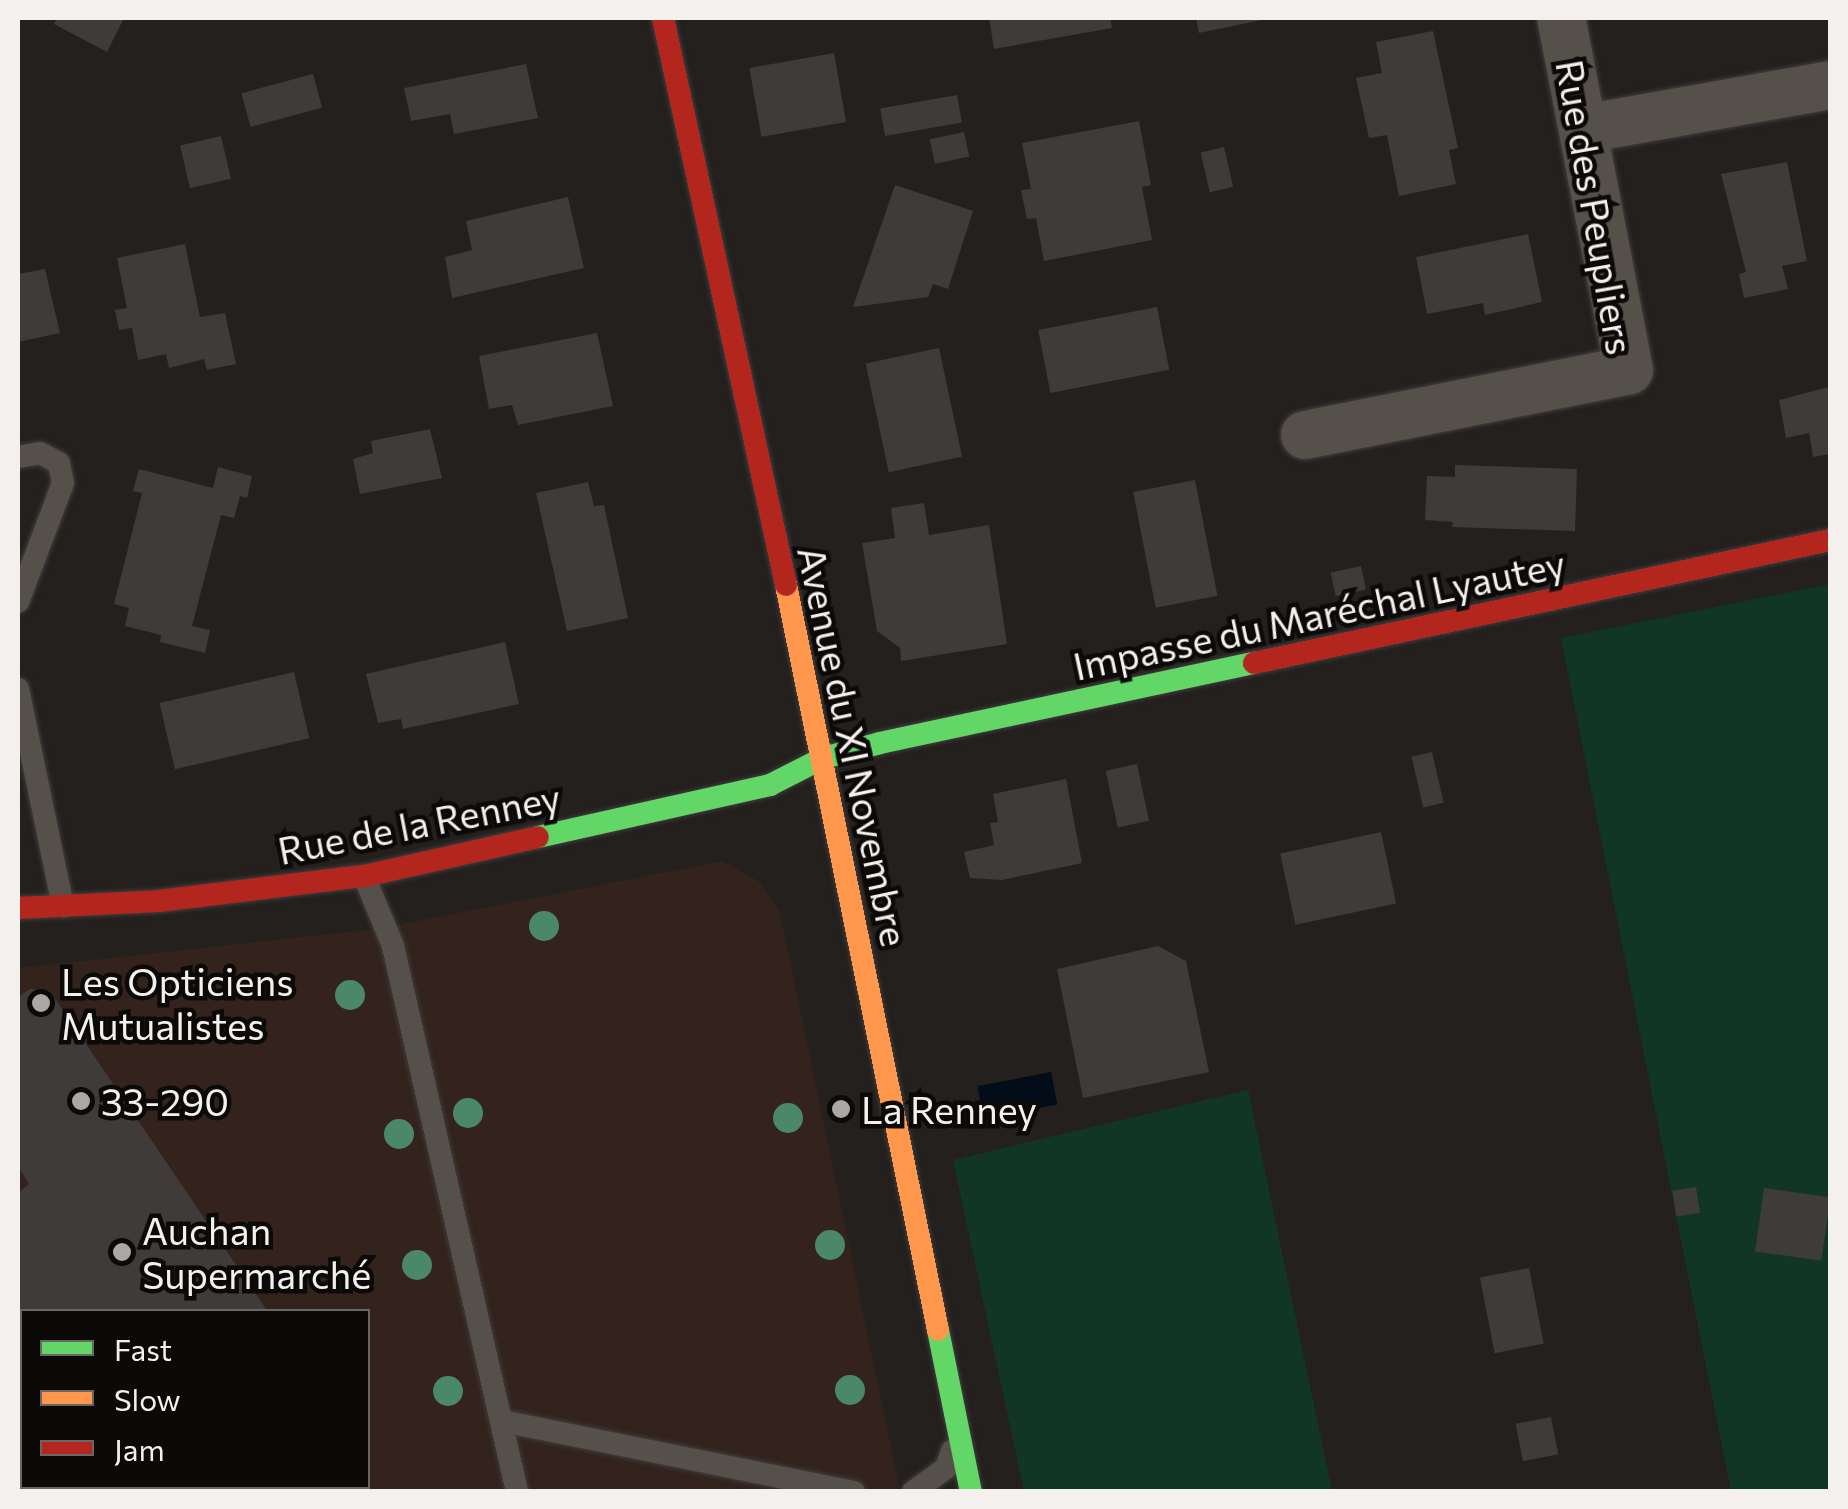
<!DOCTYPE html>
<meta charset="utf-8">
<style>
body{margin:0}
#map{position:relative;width:1848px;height:1509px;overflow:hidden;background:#23201e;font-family:Commissioner,sans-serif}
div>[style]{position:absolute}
.commercial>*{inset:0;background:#33231c}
.green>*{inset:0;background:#123626}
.water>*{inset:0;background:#030c19;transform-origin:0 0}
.building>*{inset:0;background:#3e3b3a;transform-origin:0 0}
.roads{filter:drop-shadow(0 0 2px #3f3d3c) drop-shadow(0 0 2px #3f3d3c)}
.lane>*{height:22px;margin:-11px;padding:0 11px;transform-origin:11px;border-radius:11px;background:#555049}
.street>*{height:48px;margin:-24px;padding:0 24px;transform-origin:24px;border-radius:24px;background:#555049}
.fast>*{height:22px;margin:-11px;padding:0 11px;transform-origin:11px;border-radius:11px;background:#63d668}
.slow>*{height:22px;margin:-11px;padding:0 11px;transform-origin:11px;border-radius:11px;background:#ff974d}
.jam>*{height:22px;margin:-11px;padding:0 11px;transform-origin:11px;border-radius:11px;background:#b3261e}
.trees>*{width:30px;height:30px;margin:-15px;border-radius:50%;background:#4b886a}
.dots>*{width:28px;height:28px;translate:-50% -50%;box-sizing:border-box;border:5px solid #0c0a08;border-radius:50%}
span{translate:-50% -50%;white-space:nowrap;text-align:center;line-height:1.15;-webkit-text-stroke:9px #0c0a08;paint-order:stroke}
.street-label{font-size:38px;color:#f4f0ee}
.poi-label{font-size:38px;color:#f4f0ee}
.left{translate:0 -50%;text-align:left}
.frame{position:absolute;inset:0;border:20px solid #f4f0ee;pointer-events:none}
.legend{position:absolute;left:20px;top:1309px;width:350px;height:180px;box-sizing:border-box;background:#0c0a08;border:2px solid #696664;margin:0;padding:12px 18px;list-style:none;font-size:30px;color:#f4f0ee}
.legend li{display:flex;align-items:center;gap:20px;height:50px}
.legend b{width:50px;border:2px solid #696664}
</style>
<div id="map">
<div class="commercial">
<i style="clip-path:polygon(evenodd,723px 861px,760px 882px,780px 913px,900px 1491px,18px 1492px,18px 968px,377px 929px,723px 861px,22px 1312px,368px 1312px,368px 1486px,22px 1486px,22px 1312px)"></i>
</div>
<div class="green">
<i style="clip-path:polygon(1830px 584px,1830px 1491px,1731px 1491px,1561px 638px)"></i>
<i style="clip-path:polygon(1248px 1090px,1332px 1491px,1024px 1491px,953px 1160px)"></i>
</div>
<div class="water">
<i style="left:1051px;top:1072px;width:33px;height:75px;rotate:79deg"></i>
</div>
<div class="building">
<i style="clip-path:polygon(57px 18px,124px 18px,107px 52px,54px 24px)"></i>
<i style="clip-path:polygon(989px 18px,1110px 18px,1112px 28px,994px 49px)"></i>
<i style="clip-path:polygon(1196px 18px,1267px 18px,1267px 19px,1199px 33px)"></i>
<i style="clip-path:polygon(1433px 31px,1458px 148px,1449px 150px,1456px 184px,1399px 196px,1387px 135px,1369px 138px,1356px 78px,1382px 73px,1376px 42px)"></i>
<i style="left:834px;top:53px;width:70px;height:86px;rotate:80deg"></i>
<i style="clip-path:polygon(526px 64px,538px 118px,454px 134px,450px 114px,411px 121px,404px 88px)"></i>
<i style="left:313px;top:74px;width:35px;height:74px;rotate:75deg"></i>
<i style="left:957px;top:95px;width:28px;height:78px;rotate:80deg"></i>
<i style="clip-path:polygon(1139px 121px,1151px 185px,1142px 187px,1152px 240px,1044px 261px,1036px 218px,1027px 219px,1021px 190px,1031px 189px,1022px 143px)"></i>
<i style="left:964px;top:132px;width:25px;height:35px;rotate:78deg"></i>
<i style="left:221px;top:136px;width:44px;height:42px;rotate:77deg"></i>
<i style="left:1224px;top:147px;width:41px;height:24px;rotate:77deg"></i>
<i style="clip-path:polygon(1787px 162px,1807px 261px,1782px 266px,1788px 289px,1744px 298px,1739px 274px,1746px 272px,1721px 174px)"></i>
<i style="clip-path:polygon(895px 185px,973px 211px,948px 289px,933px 284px,928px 297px,853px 307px)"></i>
<i style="clip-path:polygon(568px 197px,584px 268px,452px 298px,445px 257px,472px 250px,466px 221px)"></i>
<i style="clip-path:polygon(1528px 234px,1542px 302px,1485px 315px,1483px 303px,1427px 314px,1416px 257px)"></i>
<i style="clip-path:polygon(185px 244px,200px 317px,225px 313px,236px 364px,207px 370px,204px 359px,169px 368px,166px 354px,138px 360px,132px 328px,119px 330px,115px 310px,127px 308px,117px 258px)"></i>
<i style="clip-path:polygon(45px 269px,60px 333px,18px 342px,18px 274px)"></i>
<i style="left:1157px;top:307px;width:64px;height:121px;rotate:79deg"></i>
<i style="clip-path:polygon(597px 333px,613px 406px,518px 425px,512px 405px,489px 409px,479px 356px)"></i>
<i style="left:939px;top:348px;width:111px;height:75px;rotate:78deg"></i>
<i style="clip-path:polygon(1829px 387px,1830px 454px,1813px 457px,1809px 433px,1786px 438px,1779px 400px)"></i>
<i style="clip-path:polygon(430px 429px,442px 478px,360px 494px,353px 459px,373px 453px,371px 441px)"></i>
<i style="clip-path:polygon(1455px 465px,1577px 469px,1575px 531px,1452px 527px,1453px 522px,1425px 520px,1427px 476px,1455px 477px)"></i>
<i style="clip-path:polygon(218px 467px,252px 476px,247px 498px,240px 496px,234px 518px,221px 515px,192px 626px,210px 630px,205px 653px,160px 642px,161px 635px,125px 626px,129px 608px,114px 604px,142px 493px,133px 491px,139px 469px,213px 488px)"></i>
<i style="left:1195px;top:480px;width:118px;height:63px;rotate:79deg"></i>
<i style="clip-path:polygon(588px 482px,594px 506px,604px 505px,628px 618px,567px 631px,536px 493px)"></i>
<i style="clip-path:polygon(924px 503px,929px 535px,989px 525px,1007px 644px,901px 661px,900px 648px,877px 631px,862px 543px,895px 538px,891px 508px)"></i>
<i style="left:1361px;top:566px;width:24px;height:31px;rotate:78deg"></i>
<i style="clip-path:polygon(505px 642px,519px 704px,403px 729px,401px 719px,378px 723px,366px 674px)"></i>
<i style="left:294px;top:672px;width:68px;height:138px;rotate:77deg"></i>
<i style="left:1432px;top:752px;width:52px;height:21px;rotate:77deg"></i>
<i style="left:1137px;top:764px;width:58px;height:32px;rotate:78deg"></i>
<i style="clip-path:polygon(1066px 779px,1082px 863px,1002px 880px,970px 878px,964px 852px,994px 845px,990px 823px,998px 822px,993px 794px)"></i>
<i style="left:1381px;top:832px;width:73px;height:103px;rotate:78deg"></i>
<i style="clip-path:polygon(1158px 946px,1186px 961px,1209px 1072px,1083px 1098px,1057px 969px)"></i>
<i style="clip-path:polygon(30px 989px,50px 991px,268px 1312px,22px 1312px,22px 1486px,88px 1486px,81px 1492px,18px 1492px,18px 1193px,29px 1184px,18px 1166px,18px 997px)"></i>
<i style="left:1696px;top:1187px;width:26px;height:24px;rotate:81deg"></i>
<i style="left:1764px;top:1188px;width:67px;height:64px;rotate:8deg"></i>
<i style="left:1529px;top:1268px;width:77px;height:50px;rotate:79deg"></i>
<i style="left:1551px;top:1417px;width:38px;height:36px;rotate:79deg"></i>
<i style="clip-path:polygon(108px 1486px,136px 1486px,139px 1492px,111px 1492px)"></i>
</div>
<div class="roads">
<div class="lane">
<i style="left:18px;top:457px;width:22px;rotate:-10deg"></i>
<i style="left:40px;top:453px;width:21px;rotate:28deg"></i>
<i style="left:59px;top:463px;width:20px;rotate:79deg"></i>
<i style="left:63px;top:483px;width:127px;rotate:110.7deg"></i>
<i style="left:18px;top:689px;width:222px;rotate:78.3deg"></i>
<i style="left:364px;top:876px;width:76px;rotate:67.5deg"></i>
<i style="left:393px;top:946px;width:560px;rotate:77.2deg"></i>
<i style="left:502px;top:1421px;width:359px;rotate:11.4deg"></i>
<i style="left:913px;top:1492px;width:41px;rotate:-36deg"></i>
<i style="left:946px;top:1468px;width:18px;rotate:-71deg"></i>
</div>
<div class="street">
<i style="left:1584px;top:129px;width:250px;rotate:-10.1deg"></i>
<i style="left:1305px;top:435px;width:330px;rotate:-11.3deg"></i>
<i style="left:1629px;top:370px;width:359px;rotate:-100.9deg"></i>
</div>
<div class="fast">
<i style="left:538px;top:837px;width:238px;rotate:-12.6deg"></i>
<i style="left:770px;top:785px;width:59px;rotate:-27deg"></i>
<i style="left:823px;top:758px;width:59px;rotate:-14.7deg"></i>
<i style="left:880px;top:743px;width:382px;rotate:-12.1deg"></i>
<i style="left:938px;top:1330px;width:165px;rotate:78.5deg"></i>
</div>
<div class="slow">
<i style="left:786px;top:585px;width:760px;rotate:78.47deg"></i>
</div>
<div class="jam">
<i style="left:663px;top:18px;width:580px;rotate:77.76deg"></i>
<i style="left:1254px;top:663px;width:589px;rotate:-12.05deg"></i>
<i style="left:18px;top:908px;width:141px;rotate:-2.8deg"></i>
<i style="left:159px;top:901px;width:207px;rotate:-7deg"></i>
<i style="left:364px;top:876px;width:178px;rotate:-12.6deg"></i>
</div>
</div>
<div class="trees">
<i style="left:544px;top:926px"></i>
<i style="left:350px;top:995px"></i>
<i style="left:468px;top:1113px"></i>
<i style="left:788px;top:1118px"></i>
<i style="left:399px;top:1134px"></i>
<i style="left:830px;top:1245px"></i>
<i style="left:417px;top:1265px"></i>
<i style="left:850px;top:1390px"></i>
<i style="left:448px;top:1391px"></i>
</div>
<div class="dots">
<i style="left:41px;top:1003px;background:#aba7a5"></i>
<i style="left:81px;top:1101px;background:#aba7a5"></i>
<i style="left:841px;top:1109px;background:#aba7a5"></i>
<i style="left:122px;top:1252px;background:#aba7a5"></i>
</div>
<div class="street-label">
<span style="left:1596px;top:207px;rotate:80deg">Rue des Peupliers</span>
<span style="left:1319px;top:614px;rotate:-12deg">Impasse du Maréchal Lyautey</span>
<span style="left:854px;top:746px;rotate:78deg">Avenue du XI Novembre</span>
<span style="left:419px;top:823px;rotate:-11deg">Rue de la Renney</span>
</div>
<div class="poi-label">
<span class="left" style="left:61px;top:1003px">Les Opticiens<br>Mutualistes</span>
<span class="left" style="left:101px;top:1101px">33-290</span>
<span class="left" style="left:861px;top:1109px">La Renney</span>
<span class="left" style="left:142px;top:1252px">Auchan<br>Supermarché</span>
</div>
<div class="frame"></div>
<ul class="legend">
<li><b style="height:12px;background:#63d668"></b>Fast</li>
<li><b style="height:12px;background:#ff974d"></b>Slow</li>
<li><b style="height:12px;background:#b3261e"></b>Jam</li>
</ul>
</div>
